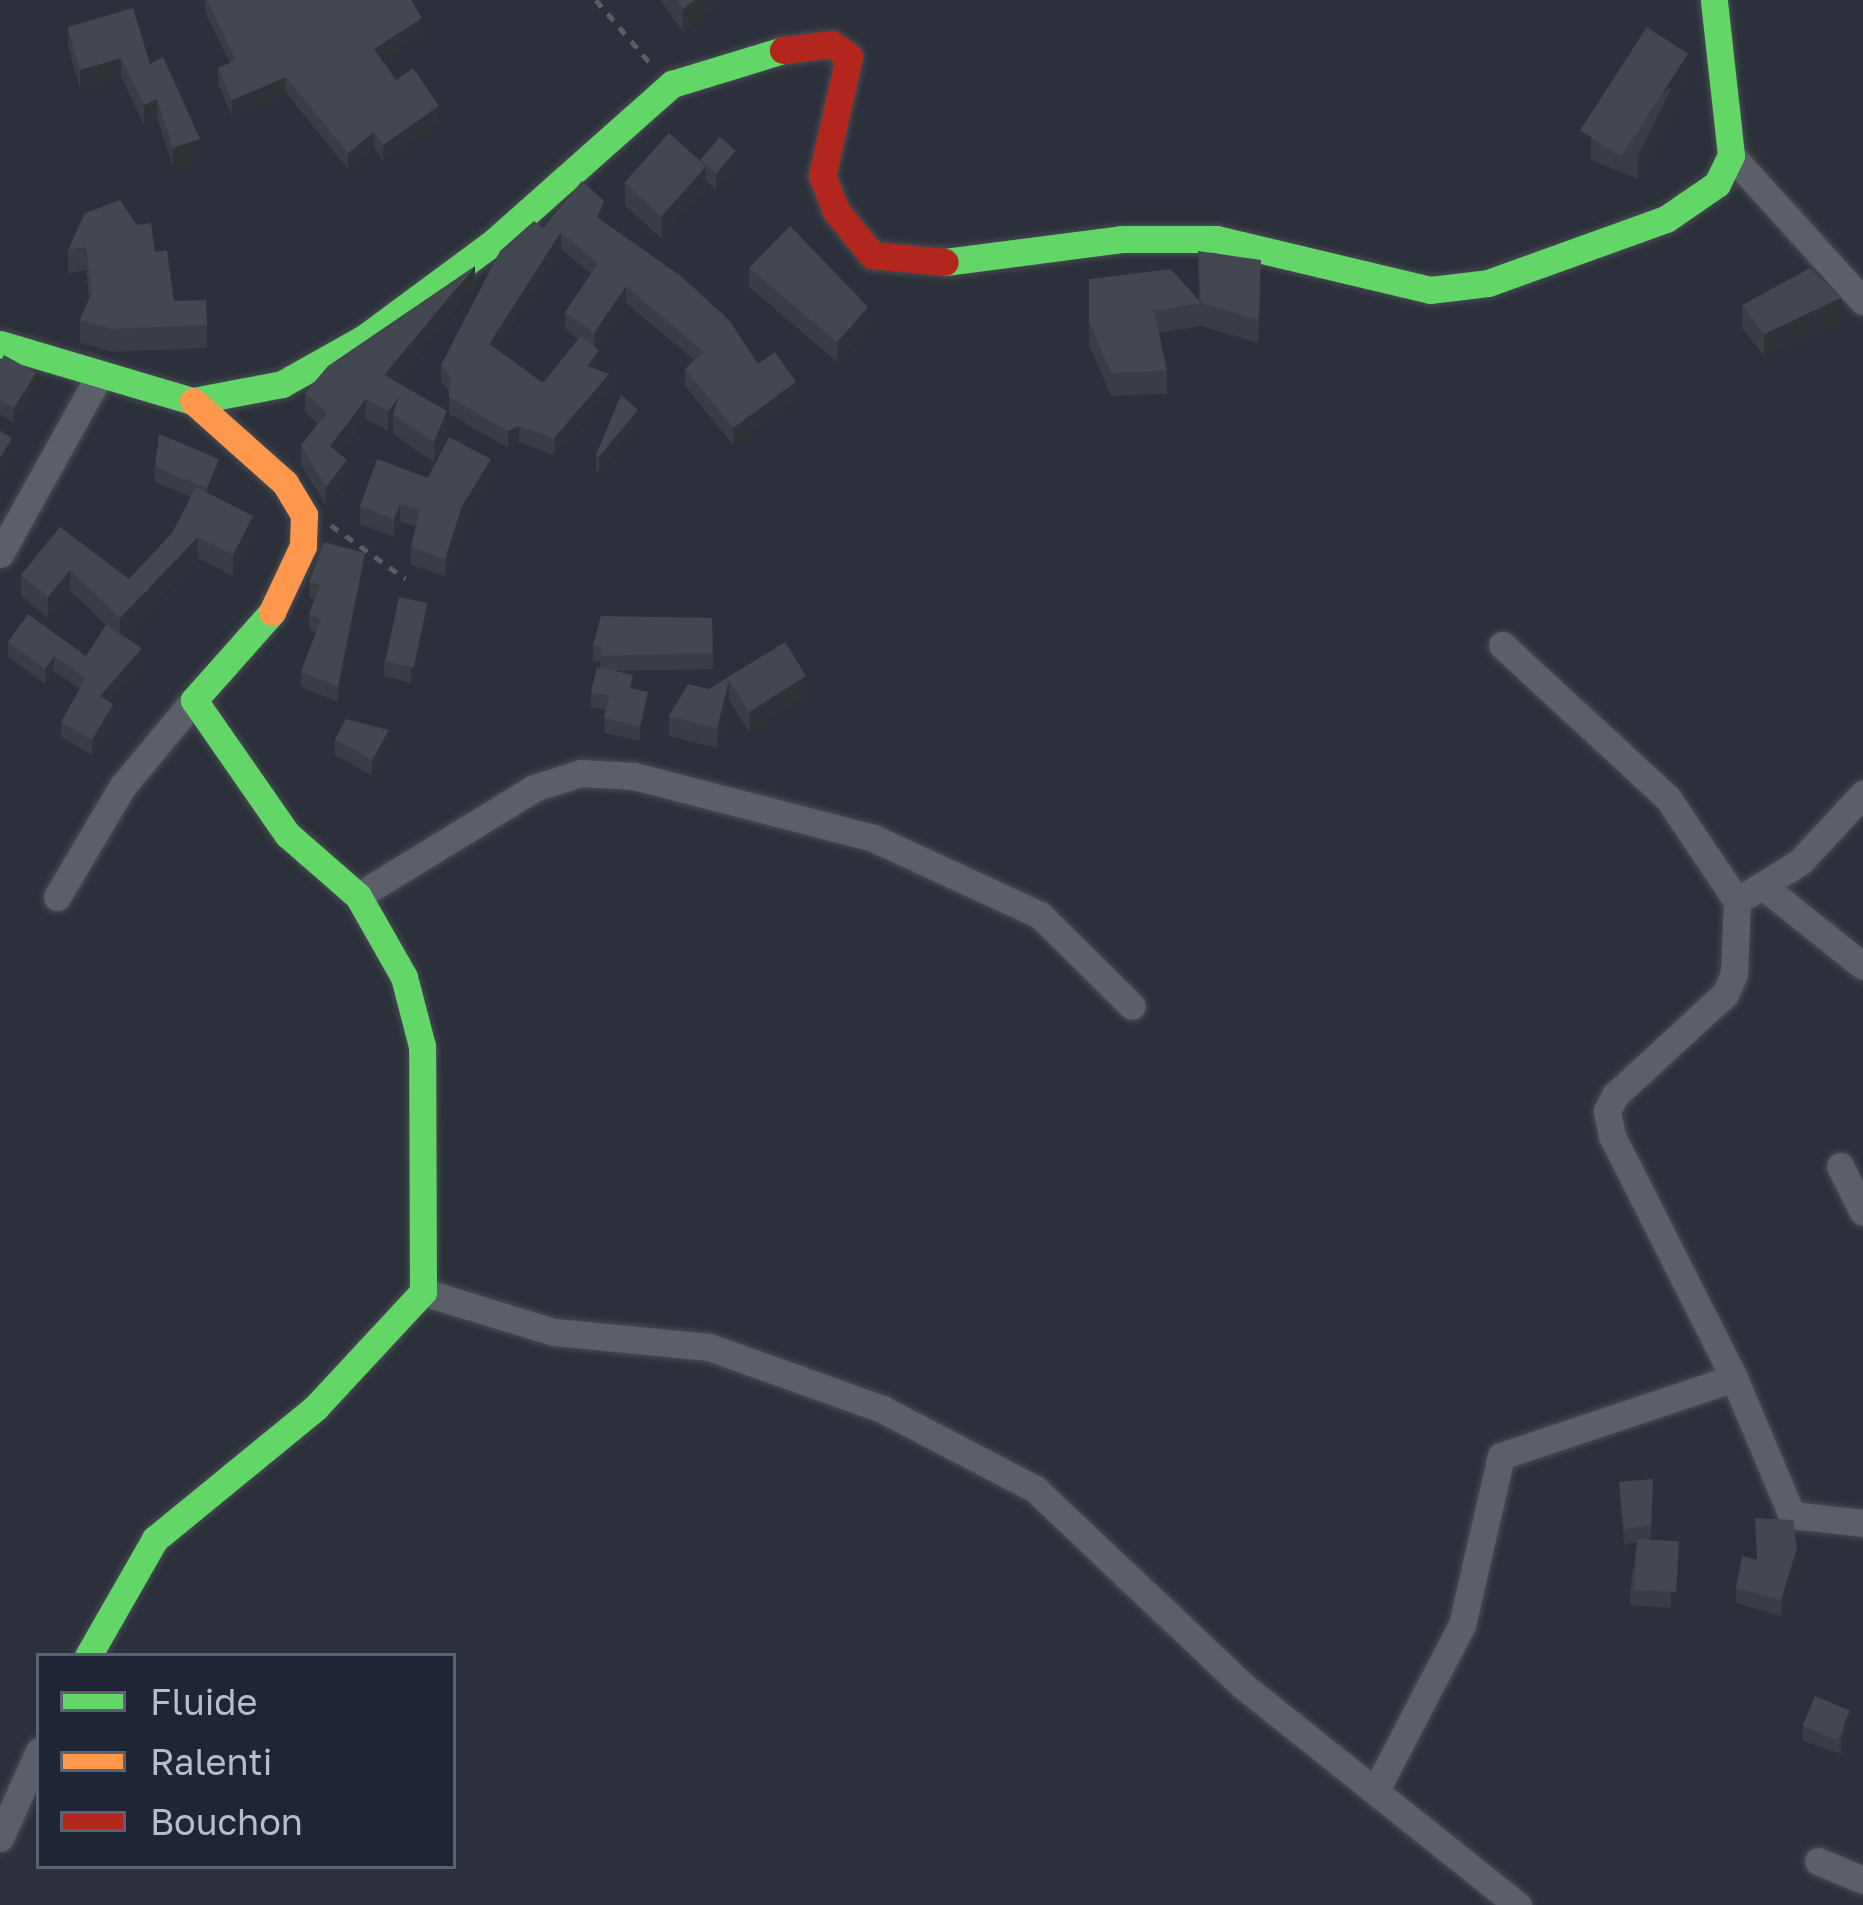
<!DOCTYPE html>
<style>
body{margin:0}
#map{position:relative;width:1863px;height:1905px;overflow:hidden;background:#2b303a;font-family:"Golos Text",sans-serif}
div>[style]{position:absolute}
.path>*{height:4.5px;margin-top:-2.25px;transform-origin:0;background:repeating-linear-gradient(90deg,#595e64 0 9px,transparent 0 18px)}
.roads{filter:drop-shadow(0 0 3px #474b52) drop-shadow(0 0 3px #474b52)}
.street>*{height:27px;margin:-13.5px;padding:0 13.5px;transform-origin:13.5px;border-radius:13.5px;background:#5b5f68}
.fast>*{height:27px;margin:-13.5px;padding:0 13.5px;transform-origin:13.5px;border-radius:13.5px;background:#63d668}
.slow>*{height:27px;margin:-13.5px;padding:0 13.5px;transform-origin:13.5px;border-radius:13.5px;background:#ff974d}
.jam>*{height:27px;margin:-13.5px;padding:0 13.5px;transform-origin:13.5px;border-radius:13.5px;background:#b3261e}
.wall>*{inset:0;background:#3a3d44}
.shaded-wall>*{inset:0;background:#2f3237}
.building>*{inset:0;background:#43474f;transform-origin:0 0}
span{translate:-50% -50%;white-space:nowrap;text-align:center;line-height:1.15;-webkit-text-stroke:12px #1e2535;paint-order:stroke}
.legend{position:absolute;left:36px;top:1653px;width:420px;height:216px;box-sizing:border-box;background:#1e2535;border:3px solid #5a6171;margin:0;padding:15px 21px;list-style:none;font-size:36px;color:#b5bcca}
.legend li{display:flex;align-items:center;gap:24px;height:60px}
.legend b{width:60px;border:3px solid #5a6171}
</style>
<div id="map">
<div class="path">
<i style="left:596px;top:0;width:84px;rotate:49.3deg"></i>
<i style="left:331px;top:525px;width:92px;rotate:35.8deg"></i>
</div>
<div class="roads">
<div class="street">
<i style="left:1731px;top:155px;width:197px;rotate:47.9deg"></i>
<i style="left:0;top:554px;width:204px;rotate:-60.9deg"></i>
<i style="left:1502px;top:645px;width:224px;rotate:42.7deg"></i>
<i style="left:1667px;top:797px;width:125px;rotate:56.1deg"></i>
<i style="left:1737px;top:901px;width:73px;rotate:92.4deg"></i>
<i style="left:1734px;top:974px;width:22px;rotate:114deg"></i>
<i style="left:1725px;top:994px;width:149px;rotate:137.4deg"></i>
<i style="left:1615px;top:1095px;width:18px;rotate:117deg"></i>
<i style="left:1607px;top:1111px;width:25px;rotate:79deg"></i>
<i style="left:1612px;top:1136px;width:271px;rotate:63.2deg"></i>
<i style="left:1734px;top:1378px;width:149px;rotate:67.1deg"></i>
<i style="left:1792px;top:1515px;width:71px;rotate:6.4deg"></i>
<i style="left:1764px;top:887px;width:127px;rotate:38.6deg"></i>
<i style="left:358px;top:896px;width:206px;rotate:-31.5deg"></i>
<i style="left:534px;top:788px;width:49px;rotate:-17.7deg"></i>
<i style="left:581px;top:773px;width:53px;rotate:3.2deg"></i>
<i style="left:634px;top:776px;width:247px;rotate:14.5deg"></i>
<i style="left:873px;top:838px;width:184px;rotate:24.8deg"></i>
<i style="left:1040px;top:915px;width:129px;rotate:44.7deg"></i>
<i style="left:57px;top:897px;width:128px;rotate:-59.4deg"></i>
<i style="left:122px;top:787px;width:113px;rotate:-50.4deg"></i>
<i style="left:1737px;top:901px;width:74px;rotate:-31.8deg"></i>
<i style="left:1800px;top:862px;width:93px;rotate:-47.2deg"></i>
<i style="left:1840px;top:1166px;width:51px;rotate:63.4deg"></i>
<i style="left:423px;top:1292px;width:137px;rotate:17deg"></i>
<i style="left:554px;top:1332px;width:156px;rotate:5.5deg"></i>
<i style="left:709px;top:1347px;width:184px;rotate:19.7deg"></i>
<i style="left:882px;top:1409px;width:173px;rotate:27.6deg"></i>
<i style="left:1035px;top:1489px;width:285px;rotate:43.4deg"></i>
<i style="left:1242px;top:1685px;width:353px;rotate:38.6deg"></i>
<i style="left:1377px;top:1788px;width:184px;rotate:-62.5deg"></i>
<i style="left:1462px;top:1625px;width:173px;rotate:-77deg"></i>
<i style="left:1501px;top:1456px;width:246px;rotate:-18.5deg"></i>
<i style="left:0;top:1838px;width:95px;rotate:-65.9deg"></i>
<i style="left:1818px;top:1861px;width:49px;rotate:22.9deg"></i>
</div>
<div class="fast">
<i style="left:945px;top:262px;width:178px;rotate:-7.4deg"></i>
<i style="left:1122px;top:239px;width:94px"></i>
<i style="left:1216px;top:239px;width:220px;rotate:13.4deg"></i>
<i style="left:1430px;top:290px;width:58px;rotate:-6.9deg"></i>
<i style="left:1488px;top:283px;width:189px;rotate:-19.8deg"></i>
<i style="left:1666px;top:219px;width:62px;rotate:-34.5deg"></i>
<i style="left:1717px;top:184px;width:32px;rotate:-64deg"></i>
<i style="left:1731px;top:155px;width:156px;rotate:-96.3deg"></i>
<i style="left:0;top:344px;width:201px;rotate:16.5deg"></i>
<i style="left:193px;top:401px;width:91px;rotate:-10.8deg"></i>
<i style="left:282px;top:384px;width:94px;rotate:-29.3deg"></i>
<i style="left:364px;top:338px;width:163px;rotate:-36.5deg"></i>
<i style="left:495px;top:241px;width:237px;rotate:-41.6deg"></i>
<i style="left:672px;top:84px;width:116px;rotate:-17deg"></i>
<i style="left:88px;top:1656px;width:135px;rotate:-60.2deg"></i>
<i style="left:155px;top:1539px;width:208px;rotate:-39.3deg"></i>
<i style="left:316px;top:1407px;width:157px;rotate:-47.1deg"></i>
<i style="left:423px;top:1292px;width:246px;rotate:-90.2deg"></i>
<i style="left:422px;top:1046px;width:71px;rotate:-104.6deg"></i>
<i style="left:404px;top:977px;width:93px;rotate:-119.6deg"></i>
<i style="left:358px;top:896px;width:94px;rotate:-138.9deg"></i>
<i style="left:287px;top:834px;width:163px;rotate:-124.8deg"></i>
<i style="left:194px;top:700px;width:118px;rotate:-48.4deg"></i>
</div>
<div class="slow">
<i style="left:193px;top:401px;width:123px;rotate:41.7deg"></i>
<i style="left:285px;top:483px;width:37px;rotate:59deg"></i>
<i style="left:304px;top:515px;width:31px;rotate:92deg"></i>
<i style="left:303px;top:546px;width:73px;rotate:115.2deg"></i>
</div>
<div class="jam">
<i style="left:783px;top:50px;width:49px;rotate:-7deg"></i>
<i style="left:832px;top:44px;width:21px;rotate:37deg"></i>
<i style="left:849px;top:57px;width:122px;rotate:102.8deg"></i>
<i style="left:822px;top:176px;width:38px;rotate:68deg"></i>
<i style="left:836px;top:211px;width:57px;rotate:50.7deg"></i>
<i style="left:872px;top:255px;width:73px;rotate:5.5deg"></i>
</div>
</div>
<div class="wall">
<i style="clip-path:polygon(205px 0,411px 0,422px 34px,382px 60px,396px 80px,439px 122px,383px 161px,374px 148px,348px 169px,286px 93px,232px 116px,218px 84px,218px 68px,230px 63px,205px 12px)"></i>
<i style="clip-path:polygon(660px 0,714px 0,714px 8px,683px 32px)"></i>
<i style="clip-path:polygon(68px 27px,150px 64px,200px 159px,173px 167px,157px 118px,144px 125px,121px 77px,80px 89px,68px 47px)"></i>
<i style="clip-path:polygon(1688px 77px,1638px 179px,1591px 160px,1591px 137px)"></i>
<i style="clip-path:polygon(700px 161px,736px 167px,716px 190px,706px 181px,706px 189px,662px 239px,625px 206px,625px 183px)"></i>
<i style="clip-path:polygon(85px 213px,155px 252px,174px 301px,207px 325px,207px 348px,112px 352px,80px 343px,80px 320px,89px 298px,86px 270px,68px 273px,68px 250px)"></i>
<i style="clip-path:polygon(evenodd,604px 217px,603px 221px,796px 399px,733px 445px,685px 386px,685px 369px,694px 360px,626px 303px,596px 347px,599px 367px,597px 370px,609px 391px,554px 455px,519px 442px,508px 448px,449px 414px,449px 392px,441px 381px,441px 365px,543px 228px,604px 217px,561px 249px,591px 274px,565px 312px,565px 329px,578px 339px,543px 383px,497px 349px,561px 249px)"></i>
<i style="clip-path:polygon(1198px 251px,1261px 282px,1258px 343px,1201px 326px,1159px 333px,1167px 371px,1167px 394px,1111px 396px,1089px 345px,1089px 279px,1199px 302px)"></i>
<i style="clip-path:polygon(749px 268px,868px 327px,837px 362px,749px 287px)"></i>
<i style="clip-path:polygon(475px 286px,395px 382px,447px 431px,434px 462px,393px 434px,393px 424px,388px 431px,366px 419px,339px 454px,347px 480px,326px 506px,301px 465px,301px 445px,318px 424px,305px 412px,305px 393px)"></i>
<i style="clip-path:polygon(1742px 305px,1841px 321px,1764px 356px,1742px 328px)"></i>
<i style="clip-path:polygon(0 362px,36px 389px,14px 423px,0 415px)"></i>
<i style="clip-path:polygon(638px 426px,599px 472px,596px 470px,596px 455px)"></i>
<i style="clip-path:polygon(155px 467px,219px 474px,211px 495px,253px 537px,233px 576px,198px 558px,123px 636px,142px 663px,109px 701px,113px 719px,92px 755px,61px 737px,61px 722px,80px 689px,54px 672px,45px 684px,8px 657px,8px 642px,86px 656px,106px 625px,70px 591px,48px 618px,21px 596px,21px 575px,60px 527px,129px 579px,173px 532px,191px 497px,155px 482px)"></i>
<i style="clip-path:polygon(491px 476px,462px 524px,445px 576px,411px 565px,411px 547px,416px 526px,400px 522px,394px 537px,360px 524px,360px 506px,428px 478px)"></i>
<i style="clip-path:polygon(365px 568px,338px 702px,301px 687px,301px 672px,316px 632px,309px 630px,309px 614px,315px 599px,309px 598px,309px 582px)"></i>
<i style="clip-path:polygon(712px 618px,713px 669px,614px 671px,633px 689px,648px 707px,640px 741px,604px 733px,605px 710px,591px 707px,591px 692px,600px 667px,600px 662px,593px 660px,593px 645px)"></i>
<i style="clip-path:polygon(427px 619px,411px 683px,384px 676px,384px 661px)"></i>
<i style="clip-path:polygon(785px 642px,806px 696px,749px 732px,729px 700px,717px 748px,669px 736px,669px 716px)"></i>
<i style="clip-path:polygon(335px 739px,389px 745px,372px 776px,335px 755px)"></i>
<i style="clip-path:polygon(1653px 1479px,1651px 1540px,1679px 1556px,1671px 1608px,1630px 1605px,1630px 1590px,1637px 1542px,1624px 1545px,1619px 1482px)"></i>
<i style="clip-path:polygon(1756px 1560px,1797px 1563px,1781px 1616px,1736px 1603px,1736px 1588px)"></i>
<i style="clip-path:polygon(1803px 1726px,1850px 1726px,1841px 1754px,1803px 1741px)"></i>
</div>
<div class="shaded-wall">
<i style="clip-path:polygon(695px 0,714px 0,714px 8px,683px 32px,683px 9px)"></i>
<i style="clip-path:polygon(422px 18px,422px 34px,374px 65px,374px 49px)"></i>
<i style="clip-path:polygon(1688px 54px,1688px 77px,1638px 179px,1638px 156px)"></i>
<i style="clip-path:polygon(121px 58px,121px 77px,80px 89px,80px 70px)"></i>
<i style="clip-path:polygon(286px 77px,286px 93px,232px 116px,232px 100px)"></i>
<i style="clip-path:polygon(157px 99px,157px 118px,144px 125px,144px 105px)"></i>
<i style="clip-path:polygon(439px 106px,439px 122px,383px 161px,383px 145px)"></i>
<i style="clip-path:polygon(374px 132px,374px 148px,348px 169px,348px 153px)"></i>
<i style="clip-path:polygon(200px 139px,200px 159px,173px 167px,173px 148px)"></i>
<i style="clip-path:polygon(736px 151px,736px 167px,716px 190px,716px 174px)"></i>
<i style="clip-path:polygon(706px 166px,706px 189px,662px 239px,662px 216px)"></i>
<i style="clip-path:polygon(604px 201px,604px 217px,597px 234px,597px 217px)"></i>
<i style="clip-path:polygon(561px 232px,561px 249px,489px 361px,489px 344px)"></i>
<i style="clip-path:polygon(475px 266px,475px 286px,384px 395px,384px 375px)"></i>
<i style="clip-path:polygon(626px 286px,626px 303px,594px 350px,594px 333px)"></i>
<i style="clip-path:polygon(1841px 298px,1841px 321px,1764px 356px,1764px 334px)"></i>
<i style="clip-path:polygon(868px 307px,868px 327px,837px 362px,837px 342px)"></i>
<i style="clip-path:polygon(599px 350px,599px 367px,587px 383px,587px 366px)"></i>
<i style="clip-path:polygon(36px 373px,36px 389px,14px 423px,14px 408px)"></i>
<i style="clip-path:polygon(609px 374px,609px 391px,554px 455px,554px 438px)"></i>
<i style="clip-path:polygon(796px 382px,796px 399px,733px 445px,733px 428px)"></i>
<i style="clip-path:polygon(399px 397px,393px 414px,393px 424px,388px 431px,388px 411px)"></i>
<i style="clip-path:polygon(366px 399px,366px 419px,330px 465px,330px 446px)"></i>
<i style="clip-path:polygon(638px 410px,638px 426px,599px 472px,599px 457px)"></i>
<i style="clip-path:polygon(447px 411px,447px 431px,434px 462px,434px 442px)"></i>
<i style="clip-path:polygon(519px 426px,519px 442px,508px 448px,508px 431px)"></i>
<i style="clip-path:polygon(12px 438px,12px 454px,0 474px,0 458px)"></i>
<i style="clip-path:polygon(219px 459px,219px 474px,207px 503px,207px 488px)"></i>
<i style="clip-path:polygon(491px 459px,491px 476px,462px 524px,445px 576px,445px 559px,462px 506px)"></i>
<i style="clip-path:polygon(347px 460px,347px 480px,326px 506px,326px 487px)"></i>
<i style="clip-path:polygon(400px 504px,400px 522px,394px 537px,394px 519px)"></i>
<i style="clip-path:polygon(253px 516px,253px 537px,233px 576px,233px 555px)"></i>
<i style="clip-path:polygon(198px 537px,198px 558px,120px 639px,120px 618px)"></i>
<i style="clip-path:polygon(365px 553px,365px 568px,338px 702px,338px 686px)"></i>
<i style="clip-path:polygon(70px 570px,70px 591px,48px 618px,48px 597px)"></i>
<i style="clip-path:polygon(427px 603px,427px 619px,411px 683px,411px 668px)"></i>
<i style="clip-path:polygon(142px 648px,142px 663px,100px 712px,100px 696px)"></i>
<i style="clip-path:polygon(54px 656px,54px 672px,45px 684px,45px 669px)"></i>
<i style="clip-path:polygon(806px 676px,806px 696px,749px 732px,749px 712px)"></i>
<i style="clip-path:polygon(729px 680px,729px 700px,717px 748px,717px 728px)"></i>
<i style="clip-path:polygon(648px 692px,648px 707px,640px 741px,640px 726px)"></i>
<i style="clip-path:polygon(113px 704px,113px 719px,92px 755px,92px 740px)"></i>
<i style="clip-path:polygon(389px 730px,389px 745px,372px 776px,372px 760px)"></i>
<i style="clip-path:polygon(1679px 1541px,1679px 1556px,1671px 1608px,1671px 1593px)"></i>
<i style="clip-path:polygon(1797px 1548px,1797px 1563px,1781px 1616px,1781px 1600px)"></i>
<i style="clip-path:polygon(1850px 1711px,1850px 1726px,1841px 1754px,1841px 1739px)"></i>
</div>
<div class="building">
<i style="clip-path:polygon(207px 0,411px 0,422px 18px,374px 49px,396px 80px,413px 68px,439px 106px,383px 145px,374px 132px,348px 153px,286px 77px,232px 100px,218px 68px,236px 60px)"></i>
<i style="clip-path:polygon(677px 0,695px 0,683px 9px)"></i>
<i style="clip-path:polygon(133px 8px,150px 64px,163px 57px,200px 139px,173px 148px,157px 99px,144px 105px,121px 58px,80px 70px,68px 27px)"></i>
<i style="left:1647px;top:27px;width:49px;height:123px;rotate:33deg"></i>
<i style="left:669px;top:133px;width:50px;height:67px;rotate:42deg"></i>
<i style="left:720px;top:137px;width:21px;height:30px;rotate:41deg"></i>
<i style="clip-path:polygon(582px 181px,604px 201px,597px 217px,682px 277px,729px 320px,758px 364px,775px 352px,796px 382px,733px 428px,685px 369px,704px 352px,626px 286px,594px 333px,565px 312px,598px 264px,561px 232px,489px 344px,543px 383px,581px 336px,599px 350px,587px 366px,609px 374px,554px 438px,519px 426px,508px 431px,449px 397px,451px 377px,441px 365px,500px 251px,534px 221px,543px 228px)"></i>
<i style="clip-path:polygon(120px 200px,137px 225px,151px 223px,155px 252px,167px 250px,174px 301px,206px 300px,207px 325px,112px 329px,80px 320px,92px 292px,86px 247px,68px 250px,85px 213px)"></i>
<i style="clip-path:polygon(790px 226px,868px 307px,837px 342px,749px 268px)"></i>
<i style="clip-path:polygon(1198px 251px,1261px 260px,1258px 320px,1201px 303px)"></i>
<i style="clip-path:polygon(475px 266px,384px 375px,447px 411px,434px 442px,393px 414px,399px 397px,388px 411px,366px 399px,330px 446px,347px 460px,326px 487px,301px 445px,327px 413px,305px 393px,328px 366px)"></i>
<i style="clip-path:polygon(1810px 268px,1841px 298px,1764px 334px,1742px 305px)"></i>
<i style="clip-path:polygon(1171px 269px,1201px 303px,1154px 311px,1167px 371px,1111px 373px,1089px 322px,1089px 279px)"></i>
<i style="clip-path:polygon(4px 355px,36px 373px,14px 408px,0 399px,0 362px)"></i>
<i style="clip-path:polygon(621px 395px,638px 410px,599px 457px,596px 455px)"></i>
<i style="clip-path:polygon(0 431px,12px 438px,0 458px)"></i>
<i style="clip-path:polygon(159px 434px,219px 459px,207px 488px,155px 467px)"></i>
<i style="clip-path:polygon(449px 437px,491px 459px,462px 506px,445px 559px,411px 547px,420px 510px,400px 504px,394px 519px,360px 506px,377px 459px,428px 478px)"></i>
<i style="clip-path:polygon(196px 487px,253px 516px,233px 555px,198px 537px,120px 618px,70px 570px,48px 597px,21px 575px,60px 527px,129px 579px,173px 532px)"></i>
<i style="clip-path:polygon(324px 542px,365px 553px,338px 686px,301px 672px,321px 619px,309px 614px,320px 585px,309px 582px)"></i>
<i style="left:399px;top:597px;width:29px;height:66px;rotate:12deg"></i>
<i style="clip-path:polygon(28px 614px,86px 656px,106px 625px,142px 648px,100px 696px,113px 704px,92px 740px,61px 722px,86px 678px,54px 656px,45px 669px,8px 642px)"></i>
<i style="clip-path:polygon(601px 616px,712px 618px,713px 653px,600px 656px,602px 647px,593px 645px)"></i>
<i style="clip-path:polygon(785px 642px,806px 676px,749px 712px,729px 680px,717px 728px,669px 716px,688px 684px,709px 689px)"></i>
<i style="clip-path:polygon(597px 667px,633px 675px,630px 688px,648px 692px,640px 726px,604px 718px,609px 696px,591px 692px)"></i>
<i style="clip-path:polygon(346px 719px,389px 730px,372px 760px,335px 739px)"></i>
<i style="clip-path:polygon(1653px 1479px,1651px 1525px,1624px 1529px,1619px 1482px)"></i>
<i style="clip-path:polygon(1755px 1518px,1793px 1520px,1797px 1548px,1781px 1600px,1736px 1588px,1742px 1556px,1757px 1560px)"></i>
<i style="left:1637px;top:1539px;width:42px;height:51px;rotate:3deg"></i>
<i style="left:1815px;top:1696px;width:38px;height:32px;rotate:23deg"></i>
</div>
<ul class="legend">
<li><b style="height:15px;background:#63d668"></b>Fluide</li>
<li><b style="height:15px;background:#ff974d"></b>Ralenti</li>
<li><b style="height:15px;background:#b3261e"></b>Bouchon</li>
</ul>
</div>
